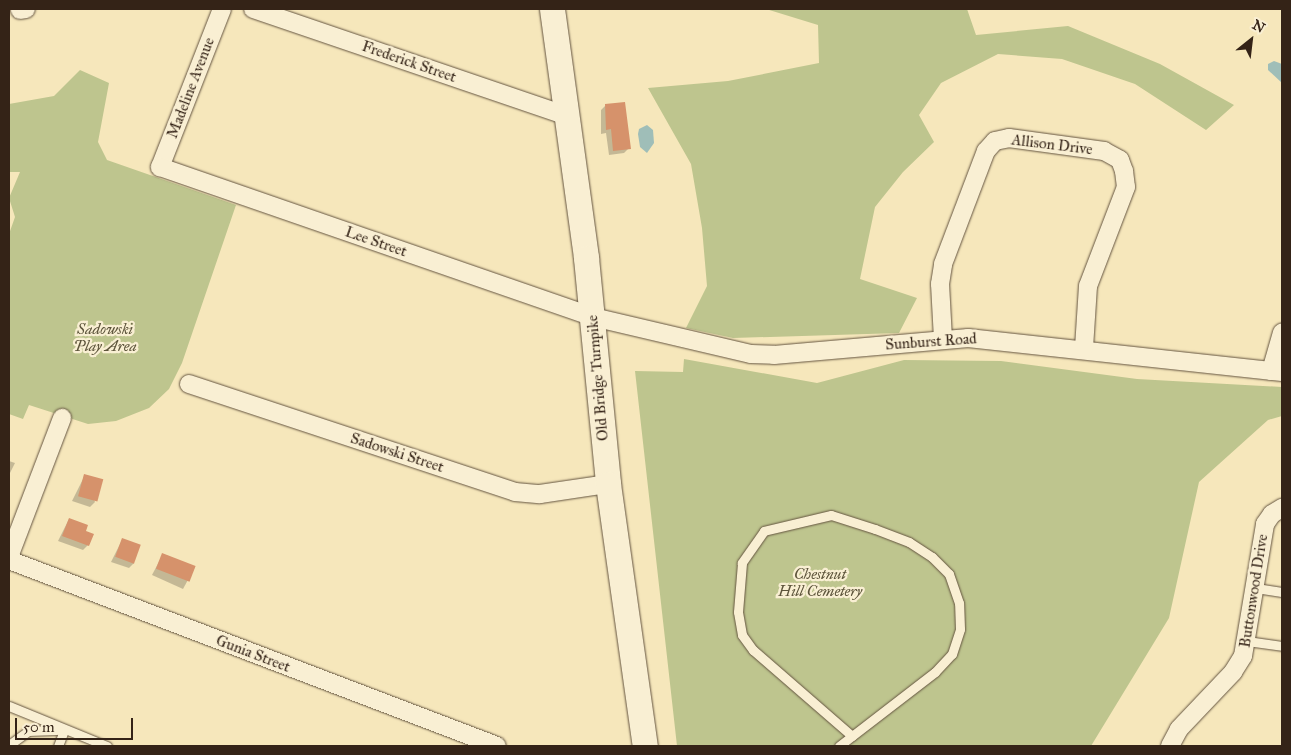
<!DOCTYPE html>
<style>
body{margin:0}
#map{position:relative;width:1291px;height:755px;overflow:hidden;background:#f6e7bb;font-family:"IM FELL Great Primer",serif}
div>[style]{position:absolute}
.green>*{inset:0;background:#bec58e}
.water>*{inset:0;background:#9fbeb8}
.shadow>*{inset:0;background:#0003;transform-origin:0 0}
.building>*{inset:0;background:#d6926b;transform-origin:0 0}
.roads{filter:drop-shadow(0 0 1px #645440) drop-shadow(0 0 1px #645440)}
.lane>*{height:9px;margin:-4.5px;padding:0 4.5px;transform-origin:4.5px;border-radius:4.5px;background:#f9efd3}
.street>*{height:18px;margin:-9px;padding:0 9px;transform-origin:9px;border-radius:9px;background:#f9efd3}
.secondary>*{height:25px;margin:-12.5px;padding:0 12.5px;transform-origin:12.5px;border-radius:12.5px;background:#f9efd3}
span{translate:-50% -50%;white-space:nowrap;text-align:center;line-height:1.15;-webkit-text-stroke:4.5px #f9efd3;paint-order:stroke}
.street-label{font-size:15px;color:#342317}
.park-label{font-size:15px;color:#5d543b;font-style:italic}
.frame{position:absolute;inset:0;border:10px solid #342317;pointer-events:none}
.north{position:absolute;left:1226px;top:15px;width:50px;height:50px;-webkit-text-stroke:4px #f9efd3;paint-order:stroke;rotate:29deg;font-size:14px;font-weight:700;line-height:20px;text-align:center;color:#342317}
.north::after{content:'';display:block;margin:auto;width:18px;height:22px;background:#342317;clip-path:polygon(50% 0,100% 100%,50% 72%,0 100%)}
.scale{position:absolute;left:15px;top:718px;width:118px;height:22px;box-sizing:border-box;border:2px solid #342317;border-top:0;padding-left:6px;font-size:15px;line-height:18px;white-space:nowrap;color:#342317;-webkit-text-stroke:4px #f9efd3;paint-order:stroke}
</style>
<div id="map">
<div class="green">
<i style="clip-path:polygon(766px 9px,967px 9px,976px 35px,1068px 26px,1160px 64px,1234px 105px,1206px 130px,1135px 84px,1062px 59px,998px 54px,941px 83px,919px 115px,934px 142px,903px 172px,875px 207px,860px 279px,917px 298px,899px 333px,733px 338px,686px 328px,707px 286px,702px 228px,691px 164px,648px 88px,728px 81px,819px 63px,818px 25px)"></i>
<i style="clip-path:polygon(80px 70px,109px 83px,98px 142px,107px 160px,236px 205px,182px 363px,169px 389px,149px 408px,116px 421px,88px 424px,29px 405px,23px 419px,9px 414px,9px 234px,15px 217px,9px 198px,20px 172px,9px 172px,9px 104px,54px 96px)"></i>
<i style="clip-path:polygon(684px 359px,817px 383px,904px 360px,1001px 361px,1137px 379px,1282px 387px,1282px 416px,1268px 420px,1199px 482px,1169px 618px,1091px 746px,677px 746px,635px 371px,683px 372px)"></i>
</div>
<div class="water">
<i style="clip-path:polygon(1274px 61px,1282px 64px,1282px 83px,1268px 70px,1268px 64px)"></i>
<i style="clip-path:polygon(647px 125px,653px 130px,654px 143px,647px 153px,640px 147px,638px 134px,639px 129px)"></i>
</div>
<div class="shadow">
<i style="clip-path:polygon(606px 105px,629px 148px,624px 153px,609px 155px,606px 133px,601px 134px,601px 110px)"></i>
<i style="clip-path:polygon(9px 461px,15px 463px,9px 475px)"></i>
<i style="clip-path:polygon(85px 475px,95px 502px,90px 507px,72px 501px)"></i>
<i style="clip-path:polygon(69px 519px,84px 531px,88px 545px,83px 550px,58px 541px)"></i>
<i style="clip-path:polygon(122px 540px,134px 563px,129px 568px,111px 562px)"></i>
<i style="clip-path:polygon(163px 554px,195px 567px,183px 589px,152px 575px)"></i>
<i style="left:10px;top:598px;width:26px;height:1px;rotate:90deg"></i>
</div>
<div class="building">
<i style="clip-path:polygon(625px 102px,631px 149px,613px 151px,611px 129px,606px 130px,605px 104px)"></i>
<i style="left:84px;top:474px;width:20px;height:23px;rotate:15deg"></i>
<i style="clip-path:polygon(69px 518px,88px 525px,86px 531px,94px 534px,89px 546px,62px 536px)"></i>
<i style="left:122px;top:538px;width:20px;height:20px;rotate:20deg"></i>
<i style="left:162px;top:553px;width:36px;height:17px;rotate:21deg"></i>
</div>
<div class="roads">
<div class="lane">
<i style="left:1256px;top:588px;width:26px;rotate:9deg"></i>
<i style="left:1247px;top:641px;width:35px;rotate:8deg"></i>
<i style="left:9px;top:706px;width:106px;rotate:22.2deg"></i>
<i style="left:9px;top:745px;width:24px;rotate:-36deg"></i>
<i style="left:28px;top:731px;width:34px;rotate:-2deg"></i>
<i style="left:58px;top:746px;width:17px;rotate:-69deg"></i>
<i style="left:839px;top:746px;width:121px;rotate:-37.6deg"></i>
<i style="left:935px;top:672px;width:25px;rotate:-47deg"></i>
<i style="left:952px;top:654px;width:26px;rotate:-72deg"></i>
<i style="left:960px;top:629px;width:26px;rotate:-92deg"></i>
<i style="left:959px;top:603px;width:31px;rotate:-109deg"></i>
<i style="left:949px;top:574px;width:24px;rotate:-135deg"></i>
<i style="left:932px;top:557px;width:27px;rotate:-147deg"></i>
<i style="left:909px;top:542px;width:36px;rotate:-159deg"></i>
<i style="left:875px;top:529px;width:46px;rotate:-162.3deg"></i>
<i style="left:831px;top:515px;width:69px;rotate:166.6deg"></i>
<i style="left:764px;top:531px;width:39px;rotate:125deg"></i>
<i style="left:742px;top:563px;width:49px;rotate:94.7deg"></i>
<i style="left:738px;top:612px;width:23px;rotate:80deg"></i>
<i style="left:742px;top:635px;width:19px;rotate:54deg"></i>
<i style="left:753px;top:650px;width:131px;rotate:41deg"></i>
</div>
<div class="street">
<i style="left:222px;top:9px;width:170px;rotate:111.4deg"></i>
<i style="left:160px;top:167px;width:458px;rotate:19.1deg"></i>
<i style="left:593px;top:317px;width:162px;rotate:13.2deg"></i>
<i style="left:751px;top:354px;width:23px;rotate:2deg"></i>
<i style="left:774px;top:355px;width:195px;rotate:-5deg"></i>
<i style="left:968px;top:338px;width:316px;rotate:6.2deg"></i>
<i style="left:253px;top:9px;width:330px;rotate:18.8deg"></i>
<i style="left:20px;top:10px;width:6px;rotate:-9deg"></i>
<i style="left:943px;top:339px;width:55px;rotate:-93.1deg"></i>
<i style="left:940px;top:284px;width:20px;rotate:-81deg"></i>
<i style="left:943px;top:264px;width:121px;rotate:-69.2deg"></i>
<i style="left:986px;top:151px;width:13px;rotate:-48deg"></i>
<i style="left:995px;top:141px;width:14px;rotate:-12deg"></i>
<i style="left:1009px;top:138px;width:96px;rotate:7.8deg"></i>
<i style="left:1104px;top:151px;width:18px;rotate:29deg"></i>
<i style="left:1120px;top:160px;width:12px;rotate:70deg"></i>
<i style="left:1124px;top:171px;width:16px;rotate:83deg"></i>
<i style="left:1126px;top:187px;width:106px;rotate:111deg"></i>
<i style="left:1088px;top:286px;width:62px;rotate:93.7deg"></i>
<i style="left:1271px;top:371px;width:40px;rotate:-74deg"></i>
<i style="left:189px;top:384px;width:343px;rotate:18.3deg"></i>
<i style="left:515px;top:492px;width:25px;rotate:5deg"></i>
<i style="left:540px;top:494px;width:69px;rotate:-8.4deg"></i>
<i style="left:9px;top:557px;width:149px;rotate:-69.1deg"></i>
<i style="left:9px;top:560px;width:522px;rotate:20.86deg"></i>
<i style="left:1170px;top:746px;width:19px;rotate:-62deg"></i>
<i style="left:1179px;top:729px;width:79px;rotate:-46.5deg"></i>
<i style="left:1233px;top:672px;width:19px;rotate:-58deg"></i>
<i style="left:1243px;top:656px;width:134px;rotate:-80.5deg"></i>
<i style="left:1265px;top:524px;width:12px;rotate:-55deg"></i>
<i style="left:1272px;top:514px;width:12px;rotate:-31deg"></i>
</div>
<div class="secondary">
<i style="left:552px;top:9px;width:251px;rotate:82.2deg"></i>
<i style="left:586px;top:258px;width:227px;rotate:84.4deg"></i>
<i style="left:608px;top:484px;width:265px;rotate:82deg"></i>
</div>
</div>
<div class="street-label">
<span style="left:409px;top:62px;rotate:19deg">Frederick Street</span>
<span style="left:191px;top:88px;rotate:-69deg">Madeline Avenue</span>
<span style="left:1052px;top:145px;rotate:7deg">Allison Drive</span>
<span style="left:376px;top:242px;rotate:19deg">Lee Street</span>
<span style="left:931px;top:342px;rotate:-4deg">Sunburst Road</span>
<span style="left:598px;top:378px;rotate:-95deg">Old Bridge Turnpike</span>
<span style="left:397px;top:453px;rotate:18deg">Sadowski Street</span>
<span style="left:1254px;top:591px;rotate:-81deg">Buttonwood Drive</span>
<span style="left:253px;top:654px;rotate:21deg">Gunia Street</span>
</div>
<div class="park-label">
<span style="left:105px;top:338px">Sadowski<br>Play Area</span>
<span style="left:820px;top:583px">Chestnut<br>Hill Cemetery</span>
</div>
<div class="frame"></div>
<div class="north">N</div>
<div class="scale">50 m</div>
</div>
